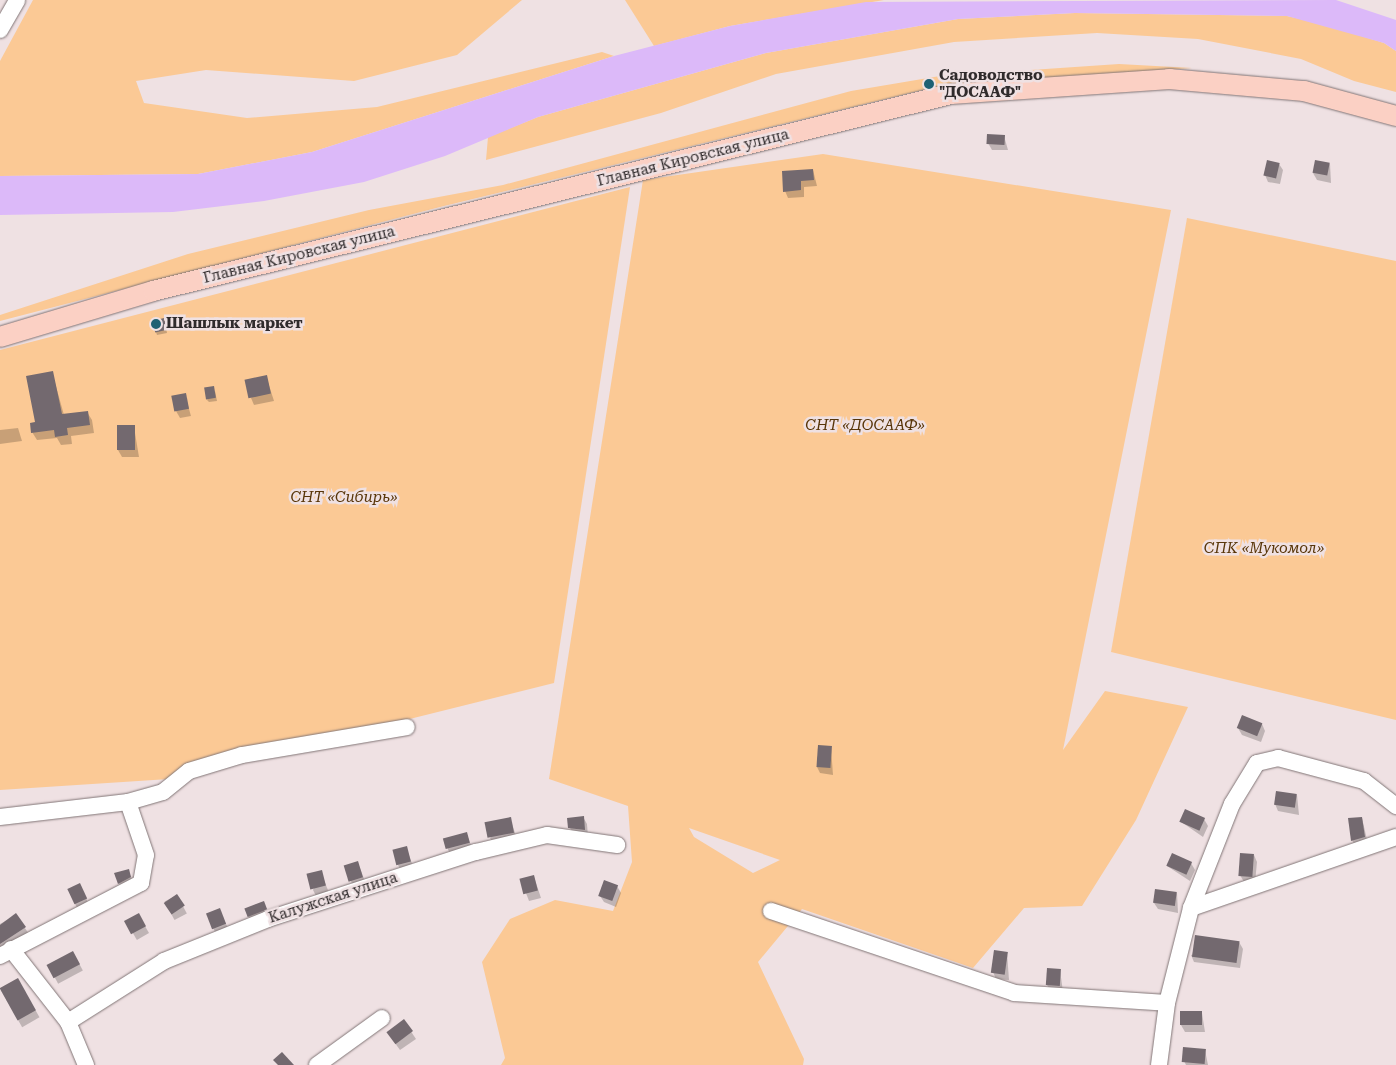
<!DOCTYPE html>
<meta charset="utf-8">
<style>
body{margin:0}
#map{position:relative;width:1396px;height:1065px;overflow:hidden;background:#efe1e3;font-family:"Roboto Serif",serif}
div>[style]{position:absolute}
.green>*{inset:0;background:#fbc995}
.water>*{inset:0;background:#dcb9f9}
.shadow>*{inset:0;background:#0003;transform-origin:0 0}
.building>*{inset:0;background:#73696f;transform-origin:0 0}
.roads{filter:drop-shadow(0 0 1px #817576) drop-shadow(0 0 1px #817576)}
.minor>*{height:16px;margin:-8px;padding:0 8px;transform-origin:8px;border-radius:8px;background:#fff}
.major>*{height:20px;margin:-10px;padding:0 10px;transform-origin:10px;border-radius:10px;background:#fbd0c4}
.dots>*{width:14px;height:14px;translate:-50% -50%;box-sizing:border-box;border:2px solid #efe1e3;border-radius:50%}
span{translate:-50% -50%;white-space:nowrap;text-align:center;line-height:1.15;-webkit-text-stroke:5px #efe1e3;paint-order:stroke}
.poi-label{font-size:15px;color:#302b2c;font-weight:700}
.left{translate:0 -50%;text-align:left}
.street-label{font-size:15px;color:#302b2c}
.park-label{font-size:15px;color:#583508;font-style:italic}
</style>
<div id="map">
<div class="green">
<i style="clip-path:polygon(33px 0,522px 0,457px 55px,354px 81px,206px 70px,136px 81px,144px 103px,247px 118px,377px 107px,602px 52px,614px 56px,312px 152px,198px 174px,0 176px,0 61px)"></i>
<i style="clip-path:polygon(625px 0,884px 0,730px 26px,654px 46px)"></i>
<i style="clip-path:polygon(1075px 13px,1287px 16px,1327px 25px,1384px 43px,1396px 51px,1396px 92px,1354px 81px,1301px 59px,1198px 39px,1097px 33px,954px 42px,776px 74px,661px 113px,486px 160px,488px 137px,538px 117px,766px 53px,958px 19px)"></i>
<i style="clip-path:polygon(1119px 64px,1192px 68px,935px 87px,444px 206px,0 321px,0 315px,188px 254px,369px 210px,503px 185px,851px 91px,940px 76px)"></i>
<i style="clip-path:polygon(evenodd,823px 154px,1171px 210px,1063px 750px,1105px 691px,1188px 707px,1136px 820px,1082px 906px,1024px 908px,973px 968px,802px 909px,758px 962px,804px 1059px,803px 1065px,501px 1065px,505px 1058px,482px 962px,510px 919px,555px 900px,613px 911px,632px 862px,628px 806px,549px 779px,643px 180px,823px 154px,689px 828px,780px 860px,753px 873px,694px 837px,689px 828px)"></i>
<i style="clip-path:polygon(630px 187px,554px 683px,169px 779px,0 790px,0 350px)"></i>
<i style="clip-path:polygon(1187px 218px,1396px 261px,1396px 720px,1111px 652px)"></i>
</div>
<div class="water">
<i style="clip-path:polygon(1336px 0,1396px 20px,1396px 51px,1384px 43px,1287px 16px,1075px 13px,958px 19px,766px 53px,538px 117px,445px 156px,364px 182px,264px 201px,173px 212px,0 215px,0 176px,198px 174px,312px 152px,614px 56px,730px 26px,866px 2px)"></i>
</div>
<div class="shadow">
<i style="clip-path:polygon(1004px 136px,1008px 150px,992px 150px,988px 143px)"></i>
<i style="clip-path:polygon(1279px 164px,1283px 170px,1280px 184px,1268px 182px,1265px 175px)"></i>
<i style="clip-path:polygon(1330px 164px,1331px 183px,1317px 180px,1313px 173px)"></i>
<i style="clip-path:polygon(813px 170px,817px 186px,804px 187px,804px 197px,788px 198px,785px 191px)"></i>
<i style="clip-path:polygon(165px 322px,167px 333px,157px 335px,156px 332px)"></i>
<i style="clip-path:polygon(52px 372px,64px 415px,87px 412px,92px 420px,94px 433px,71px 436px,72px 444px,61px 445px,57px 438px,37px 440px,32px 432px)"></i>
<i style="clip-path:polygon(266px 376px,274px 401px,254px 405px,251px 398px)"></i>
<i style="clip-path:polygon(215px 391px,217px 401px,209px 402px,207px 400px)"></i>
<i style="clip-path:polygon(185px 395px,191px 416px,180px 418px,176px 411px)"></i>
<i style="clip-path:polygon(134px 427px,139px 457px,122px 457px,118px 450px)"></i>
<i style="clip-path:polygon(18px 428px,22px 441px,0 444px,0 430px)"></i>
<i style="clip-path:polygon(1242px 716px,1262px 724px,1265px 731px,1261px 742px,1242px 735px,1238px 728px)"></i>
<i style="clip-path:polygon(831px 747px,833px 775px,820px 773px,817px 767px)"></i>
<i style="clip-path:polygon(1297px 795px,1299px 815px,1278px 811px,1275px 804px)"></i>
<i style="clip-path:polygon(583px 817px,587px 824px,588px 837px,574px 834px,570px 828px)"></i>
<i style="clip-path:polygon(510px 818px,517px 839px,494px 845px,490px 838px)"></i>
<i style="clip-path:polygon(1362px 818px,1368px 844px,1356px 847px,1352px 840px)"></i>
<i style="clip-path:polygon(1204px 819px,1208px 826px,1203px 837px,1180px 821px)"></i>
<i style="clip-path:polygon(466px 833px,473px 850px,451px 857px,444px 839px)"></i>
<i style="clip-path:polygon(406px 847px,414px 869px,402px 872px,398px 865px)"></i>
<i style="clip-path:polygon(1254px 855px,1257px 862px,1255px 883px,1244px 882px,1240px 875px)"></i>
<i style="clip-path:polygon(358px 863px,366px 884px,353px 887px,346px 866px)"></i>
<i style="clip-path:polygon(1191px 863px,1195px 870px,1190px 881px,1167px 866px)"></i>
<i style="clip-path:polygon(128px 870px,134px 884px,122px 890px,119px 883px)"></i>
<i style="clip-path:polygon(321px 872px,329px 893px,316px 896px,313px 890px)"></i>
<i style="clip-path:polygon(534px 877px,541px 898px,529px 901px,521px 880px)"></i>
<i style="clip-path:polygon(617px 886px,621px 893px,616px 907px,604px 902px,600px 896px)"></i>
<i style="clip-path:polygon(68px 889px,83px 891px,89px 905px,78px 910px)"></i>
<i style="clip-path:polygon(1177px 893px,1178px 913px,1158px 909px,1154px 903px)"></i>
<i style="left:177px;top:895px;width:21px;height:14px;rotate:62deg"></i>
<i style="clip-path:polygon(263px 902px,269px 916px,252px 923px,248px 916px)"></i>
<i style="clip-path:polygon(219px 910px,229px 930px,217px 935px,213px 928px)"></i>
<i style="left:138px;top:914px;width:22px;height:14px;rotate:60deg"></i>
<i style="clip-path:polygon(16px 915px,29px 934px,0 951px,0 924px)"></i>
<i style="clip-path:polygon(1239px 942px,1243px 949px,1240px 968px,1194px 962px,1191px 955px)"></i>
<i style="left:73px;top:952px;width:21px;height:28px;rotate:62deg"></i>
<i style="clip-path:polygon(1007px 953px,1009px 980px,996px 979px,993px 972px)"></i>
<i style="clip-path:polygon(1060px 970px,1063px 992px,1051px 991px,1047px 985px)"></i>
<i style="left:18px;top:980px;width:43px;height:20px;rotate:60deg"></i>
<i style="clip-path:polygon(1202px 1013px,1205px 1032px,1185px 1032px,1181px 1025px)"></i>
<i style="clip-path:polygon(404px 1021px,416px 1039px,400px 1050px,392px 1039px)"></i>
<i style="clip-path:polygon(1205px 1050px,1208px 1065px,1186px 1065px,1184px 1061px)"></i>
</div>
<div class="building">
<i style="left:987px;top:134px;width:18px;height:10px;rotate:3deg"></i>
<i style="left:1267px;top:160px;width:13px;height:16px;rotate:13deg"></i>
<i style="left:1315px;top:160px;width:15px;height:13px;rotate:11deg"></i>
<i style="clip-path:polygon(813px 169px,814px 180px,801px 181px,801px 190px,783px 192px,782px 171px)"></i>
<i style="left:164px;top:318px;width:12px;height:12px;rotate:76deg"></i>
<i style="clip-path:polygon(53px 371px,62px 414px,88px 411px,90px 425px,67px 428px,68px 435px,55px 437px,54px 430px,31px 433px,30px 423px,35px 422px,26px 376px)"></i>
<i style="left:267px;top:375px;width:19px;height:23px;rotate:78deg"></i>
<i style="left:214px;top:386px;width:12px;height:10px;rotate:81deg"></i>
<i style="left:186px;top:393px;width:16px;height:15px;rotate:79deg"></i>
<i style="left:135px;top:425px;width:25px;height:18px;rotate:90deg"></i>
<i style="left:1242px;top:715px;width:22px;height:14px;rotate:22deg"></i>
<i style="left:818px;top:745px;width:14px;height:22px;rotate:4deg"></i>
<i style="left:1276px;top:791px;width:21px;height:14px;rotate:8deg"></i>
<i style="left:1185px;top:809px;width:22px;height:14px;rotate:24deg"></i>
<i style="clip-path:polygon(584px 816px,585px 830px,568px 828px,567px 818px)"></i>
<i style="left:511px;top:817px;width:16px;height:27px;rotate:79deg"></i>
<i style="clip-path:polygon(1362px 817px,1365px 837px,1351px 841px,1348px 818px)"></i>
<i style="left:467px;top:832px;width:11px;height:25px;rotate:75deg"></i>
<i style="left:407px;top:846px;width:16px;height:15px;rotate:76deg"></i>
<i style="left:1172px;top:853px;width:22px;height:14px;rotate:24deg"></i>
<i style="left:1240px;top:853px;width:14px;height:23px;rotate:4deg"></i>
<i style="left:358px;top:861px;width:17px;height:15px;rotate:73deg"></i>
<i style="clip-path:polygon(129px 869px,131px 877px,118px 884px,114px 873px)"></i>
<i style="left:322px;top:870px;width:16px;height:16px;rotate:76deg"></i>
<i style="left:534px;top:875px;width:16px;height:15px;rotate:76deg"></i>
<i style="left:604px;top:880px;width:15px;height:17px;rotate:20deg"></i>
<i style="left:80px;top:883px;width:17px;height:14px;rotate:65deg"></i>
<i style="left:1155px;top:889px;width:22px;height:14px;rotate:8deg"></i>
<i style="left:177px;top:894px;width:14px;height:16px;rotate:56deg"></i>
<i style="left:264px;top:901px;width:9px;height:21px;rotate:69deg"></i>
<i style="left:220px;top:908px;width:17px;height:15px;rotate:69deg"></i>
<i style="clip-path:polygon(16px 913px,26px 927px,0 944px,0 925px)"></i>
<i style="left:139px;top:913px;width:15px;height:17px;rotate:62deg"></i>
<i style="left:1195px;top:935px;width:45px;height:22px;rotate:8deg"></i>
<i style="left:994px;top:950px;width:14px;height:23px;rotate:8deg"></i>
<i style="left:73px;top:951px;width:15px;height:30px;rotate:62deg"></i>
<i style="left:1047px;top:968px;width:14px;height:17px;rotate:4deg"></i>
<i style="left:18px;top:978px;width:37px;height:21px;rotate:61deg"></i>
<i style="left:1180px;top:1011px;width:22px;height:14px"></i>
<i style="left:404px;top:1019px;width:15px;height:22px;rotate:53deg"></i>
<i style="left:1183px;top:1047px;width:23px;height:15px;rotate:5deg"></i>
<i style="clip-path:polygon(282px 1052px,294px 1065px,278px 1065px,273px 1060px)"></i>
</div>
<div class="roads">
<div class="minor">
<i style="left:0;top:30px;width:34px;rotate:-60deg"></i>
<i style="left:0;top:817px;width:129px;rotate:-6.7deg"></i>
<i style="left:128px;top:802px;width:36px;rotate:-16deg"></i>
<i style="left:163px;top:792px;width:33px;rotate:-39deg"></i>
<i style="left:189px;top:771px;width:55px;rotate:-16.8deg"></i>
<i style="left:242px;top:755px;width:167px;rotate:-9.6deg"></i>
<i style="left:1191px;top:908px;width:217px;rotate:-19.1deg"></i>
<i style="left:771px;top:911px;width:256px;rotate:18.6deg"></i>
<i style="left:1014px;top:993px;width:153px;rotate:3.7deg"></i>
<i style="left:11px;top:949px;width:93px;rotate:52deg"></i>
<i style="left:68px;top:1022px;width:47px;rotate:67.3deg"></i>
<i style="left:0;top:956px;width:159px;rotate:-27.4deg"></i>
<i style="left:141px;top:883px;width:28px;rotate:-80deg"></i>
<i style="left:146px;top:855px;width:56px;rotate:-108.8deg"></i>
<i style="left:68px;top:1022px;width:114px;rotate:-32.4deg"></i>
<i style="left:164px;top:961px;width:112px;rotate:-22deg"></i>
<i style="left:268px;top:919px;width:219px;rotate:-17.9deg"></i>
<i style="left:476px;top:852px;width:73px;rotate:-13.5deg"></i>
<i style="left:547px;top:835px;width:71px;rotate:8.1deg"></i>
<i style="left:317px;top:1065px;width:80px;rotate:-35.9deg"></i>
<i style="left:1159px;top:1065px;width:63px;rotate:-82.6deg"></i>
<i style="left:1167px;top:1003px;width:98px;rotate:-75.8deg"></i>
<i style="left:1191px;top:908px;width:112px;rotate:-68.5deg"></i>
<i style="left:1232px;top:804px;width:48px;rotate:-58.6deg"></i>
<i style="left:1257px;top:763px;width:22px;rotate:-13deg"></i>
<i style="left:1278px;top:758px;width:89px;rotate:15deg"></i>
<i style="left:1364px;top:781px;width:41px;rotate:38deg"></i>
</div>
<div class="major">
<i style="left:0;top:337px;width:160px;rotate:-16.7deg"></i>
<i style="left:153px;top:291px;width:822px;rotate:-13.87deg"></i>
<i style="left:951px;top:94px;width:219px;rotate:-3.9deg"></i>
<i style="left:1169px;top:79px;width:136px;rotate:5.1deg"></i>
<i style="left:1304px;top:91px;width:95px;rotate:15.2deg"></i>
</div>
</div>
<div class="dots">
<i style="left:929px;top:84px;background:#1e6174"></i>
<i style="left:156px;top:324px;background:#1e6174"></i>
</div>
<div class="poi-label">
<span class="left" style="left:939px;top:84px">Садоводство<br>"ДОСААФ"</span>
<span class="left" style="left:166px;top:324px">Шашлык маркет</span>
</div>
<div class="street-label">
<span style="left:693px;top:158px;rotate:-14deg">Главная Кировская улица</span>
<span style="left:299px;top:255px;rotate:-14deg">Главная Кировская улица</span>
<span style="left:333px;top:898px;rotate:-18deg">Калужская улица</span>
</div>
<div class="park-label">
<span style="left:865px;top:426px">СНТ «ДОСААФ»</span>
<span style="left:344px;top:498px">СНТ «Сибирь»</span>
<span style="left:1264px;top:549px">СПК «Мукомол»</span>
</div>
</div>
